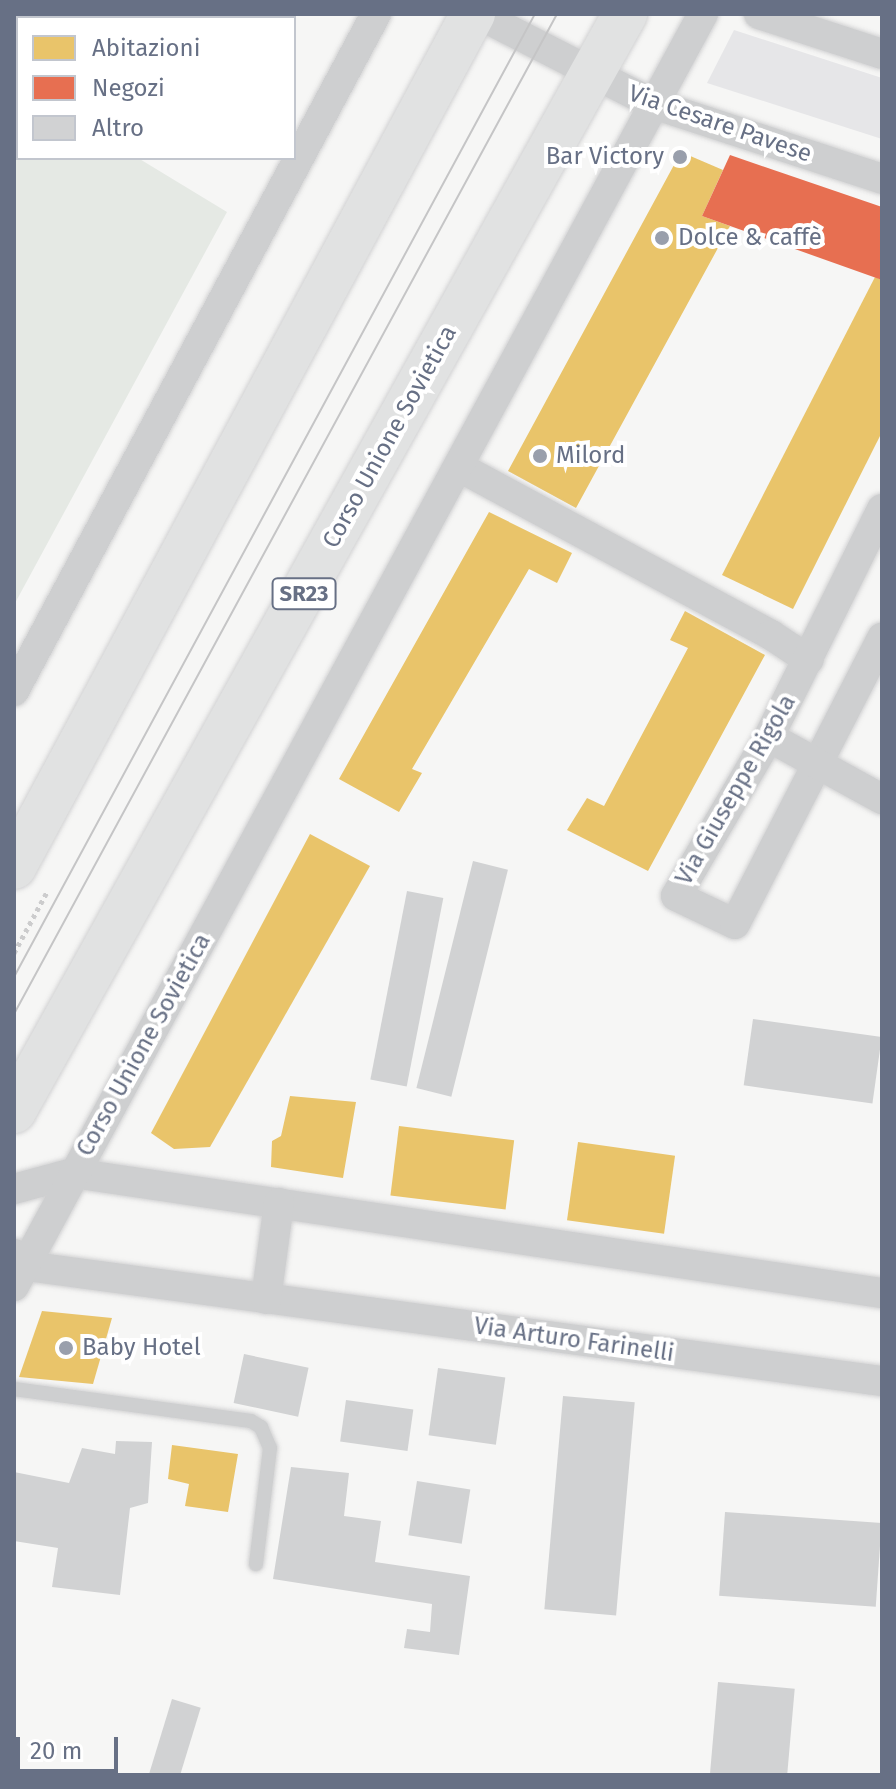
<!DOCTYPE html>
<meta charset="utf-8">
<style>
body{margin:0}
#map{position:relative;width:896px;height:1789px;overflow:hidden;background:#f6f6f5;font-family:"Fira Sans",sans-serif}
div>[style]{position:absolute}
.built>*{inset:0;background:#e6e6e8}
.green>*{inset:0;background:#e5e9e4}
.homes>*{inset:0;background:#e9c46a;transform-origin:0 0}
.shops>*{inset:0;background:#e76f51}
.building>*{inset:0;background:#d1d2d3;transform-origin:0 0}
.path>*{height:5px;margin-top:-2.5px;transform-origin:0;background:repeating-linear-gradient(90deg,#cccccd 0 4px,transparent 0 8px)}
.roads{filter:drop-shadow(0 0 2px #d2d2d3) drop-shadow(0 0 2px #d2d2d3)}
.lane>*{height:14px;margin:-7px;padding:0 7px;transform-origin:7px;border-radius:7px;background:#cecfd0}
.street>*{height:30px;margin:-15px;padding:0 15px;transform-origin:15px;border-radius:15px;background:#cecfd0}
.primary>*{height:44px;margin:-22px;padding:0 22px;transform-origin:22px;border-radius:22px;background:#e1e2e2}
.tram>*{height:2px;margin:-1px;padding:0 1px;transform-origin:1px;border-radius:1px;background:#c5c5c6}
.dots>*{width:22px;height:22px;translate:-50% -50%;box-sizing:border-box;border:4px solid #fff;border-radius:50%}
span{translate:-50% -50%;white-space:nowrap;text-align:center;line-height:1.15;-webkit-text-stroke:8px #fff;paint-order:stroke}
.shield-label span{padding:2px 6px;background:#fff;border:2px solid;border-radius:6px;-webkit-text-stroke-width:0}
.shield-label{font-size:22px;color:#677085;font-weight:700}
.street-label{font-size:24px;color:#677085}
.poi-label{font-size:24px;color:#677085}
.right{translate:-100% -50%;text-align:right}
.left{translate:0 -50%;text-align:left}
.frame{position:absolute;inset:0;border:16px solid #677085;pointer-events:none}
.legend{position:absolute;left:16px;top:16px;width:280px;height:144px;box-sizing:border-box;background:#fff;border:2px solid #c2c6ce;margin:0;padding:10px 14px;list-style:none;font-size:24px;color:#677085}
.legend li{display:flex;align-items:center;gap:16px;height:40px}
.legend b{width:40px;border:2px solid #c2c6ce}
.scale{position:absolute;left:16px;top:1737px;width:102px;height:36px;box-sizing:border-box;border:4px solid #677085;border-top:0;padding-left:10px;font-size:24px;line-height:28px;white-space:nowrap;color:#677085;-webkit-text-stroke:6px #fff;paint-order:stroke}
</style>
<div id="map">
<div class="built">
<i style="clip-path:polygon(734px 30px,882px 78px,882px 139px,707px 83px)"></i>
</div>
<div class="green">
<i style="clip-path:polygon(14px 14px,141px 14px,18px 18px,18px 158px,138px 158px,227px 212px,14px 605px)"></i>
</div>
<div class="homes">
<i style="clip-path:polygon(681px 152px,723px 170px,702px 216px,730px 226px,576px 508px,508px 471px)"></i>
<i style="clip-path:polygon(875px 277px,882px 280px,882px 432px,793px 609px,722px 575px)"></i>
<i style="clip-path:polygon(489px 512px,572px 553px,557px 583px,529px 569px,412px 769px,422px 773px,399px 812px,339px 779px)"></i>
<i style="clip-path:polygon(685px 611px,765px 655px,648px 871px,567px 830px,587px 798px,604px 806px,688px 648px,670px 640px)"></i>
<i style="clip-path:polygon(310px 834px,370px 866px,210px 1147px,174px 1149px,151px 1133px)"></i>
<i style="clip-path:polygon(290px 1096px,356px 1102px,343px 1178px,271px 1167px,272px 1141px,281px 1136px)"></i>
<i style="left:399px;top:1126px;width:116px;height:70px;rotate:7deg"></i>
<i style="left:578px;top:1142px;width:98px;height:79px;rotate:8deg"></i>
<i style="clip-path:polygon(42px 1311px,112px 1318px,93px 1384px,19px 1377px)"></i>
<i style="clip-path:polygon(172px 1445px,238px 1454px,228px 1512px,185px 1506px,189px 1484px,168px 1479px)"></i>
</div>
<div class="shops">
<i style="clip-path:polygon(730px 155px,882px 207px,882px 280px,702px 216px)"></i>
</div>
<div class="building">
<i style="left:473px;top:861px;width:36px;height:234px;rotate:14deg"></i>
<i style="left:407px;top:891px;width:37px;height:192px;rotate:11deg"></i>
<i style="left:753px;top:1019px;width:130px;height:67px;rotate:8deg"></i>
<i style="left:244px;top:1354px;width:66px;height:50px;rotate:12deg"></i>
<i style="left:438px;top:1368px;width:68px;height:68px;rotate:8deg"></i>
<i style="left:563px;top:1396px;width:72px;height:214px;rotate:5deg"></i>
<i style="left:346px;top:1400px;width:68px;height:42px;rotate:8deg"></i>
<i style="clip-path:polygon(116px 1441px,152px 1442px,148px 1503px,130px 1508px,120px 1595px,52px 1587px,58px 1548px,14px 1541px,14px 1472px,69px 1483px,82px 1448px,115px 1454px)"></i>
<i style="clip-path:polygon(291px 1467px,349px 1473px,344px 1516px,381px 1521px,375px 1562px,470px 1576px,459px 1655px,404px 1648px,407px 1629px,430px 1632px,432px 1604px,273px 1579px)"></i>
<i style="left:417px;top:1481px;width:54px;height:55px;rotate:9deg"></i>
<i style="left:725px;top:1512px;width:157px;height:84px;rotate:4deg"></i>
<i style="left:718px;top:1682px;width:77px;height:93px;rotate:5deg"></i>
<i style="left:172px;top:1699px;width:30px;height:79px;rotate:17deg"></i>
</div>
<div class="path">
<i style="left:14px;top:953px;width:69px;rotate:-61.6deg"></i>
</div>
<div class="roads">
<div class="lane">
<i style="left:14px;top:1389px;width:239px;rotate:7.7deg"></i>
<i style="left:251px;top:1421px;width:12px;rotate:31deg"></i>
<i style="left:261px;top:1427px;width:23px;rotate:67deg"></i>
<i style="left:270px;top:1448px;width:117px;rotate:96.9deg"></i>
</div>
<div class="street">
<i style="left:478px;top:14px;width:197px;rotate:27.2deg"></i>
<i style="left:653px;top:104px;width:241px;rotate:18.1deg"></i>
<i style="left:759px;top:14px;width:129px;rotate:18deg"></i>
<i style="left:461px;top:468px;width:352px;rotate:28.3deg"></i>
<i style="left:771px;top:635px;width:45px;rotate:33.3deg"></i>
<i style="left:882px;top:509px;width:254px;rotate:116.4deg"></i>
<i style="left:769px;top:737px;width:184px;rotate:120.3deg"></i>
<i style="left:676px;top:896px;width:65px;rotate:25.4deg"></i>
<i style="left:735px;top:924px;width:322px;rotate:-62.8deg"></i>
<i style="left:14px;top:691px;width:768px;rotate:-61.87deg"></i>
<i style="left:769px;top:737px;width:129px;rotate:28.8deg"></i>
<i style="left:14px;top:1189px;width:61px;rotate:-15.2deg"></i>
<i style="left:73px;top:1173px;width:818px;rotate:8.44deg"></i>
<i style="left:14px;top:1254px;width:17px;rotate:45deg"></i>
<i style="left:26px;top:1266px;width:864px;rotate:7.65deg"></i>
<i style="left:14px;top:1286px;width:1447px;rotate:-61.56deg"></i>
<i style="left:266px;top:1299px;width:97px;rotate:-82.3deg"></i>
</div>
<div class="primary">
<i style="left:14px;top:867px;width:969px;rotate:-61.72deg"></i>
<i style="left:14px;top:1111px;width:1256px;rotate:-60.88deg"></i>
</div>
</div>
<div class="tram">
<i style="left:14px;top:977px;width:1095px;rotate:-61.59deg"></i>
<i style="left:14px;top:1014px;width:1138px;rotate:-61.5deg"></i>
</div>
<div class="dots">
<i style="left:680px;top:157px;background:#999fac"></i>
<i style="left:662px;top:238px;background:#999fac"></i>
<i style="left:540px;top:456px;background:#999fac"></i>
<i style="left:66px;top:1348px;background:#999fac"></i>
</div>
<div class="shield-label">
<span style="left:304px;top:594px">SR23</span>
</div>
<div class="street-label">
<span style="left:720px;top:124px;rotate:19deg">Via Cesare Pavese</span>
<span style="left:390px;top:437px;rotate:-61deg">Corso Unione Sovietica</span>
<span style="left:736px;top:790px;rotate:-60deg">Via Giuseppe Rigola</span>
<span style="left:144px;top:1045px;rotate:-61deg">Corso Unione Sovietica</span>
<span style="left:574px;top:1340px;rotate:8deg">Via Arturo Farinelli</span>
</div>
<div class="poi-label">
<span class="right" style="left:664px;top:157px">Bar Victory</span>
<span class="left" style="left:678px;top:238px">Dolce &amp; caffè</span>
<span class="left" style="left:556px;top:456px">Milord</span>
<span class="left" style="left:82px;top:1348px">Baby Hotel</span>
</div>
<div class="frame"></div>
<ul class="legend">
<li><b style="height:22px;background:#e9c46a"></b>Abitazioni</li>
<li><b style="height:22px;background:#e76f51"></b>Negozi</li>
<li><b style="height:22px;background:#d1d2d3"></b>Altro</li>
</ul>
<div class="scale">20 m</div>
</div>
